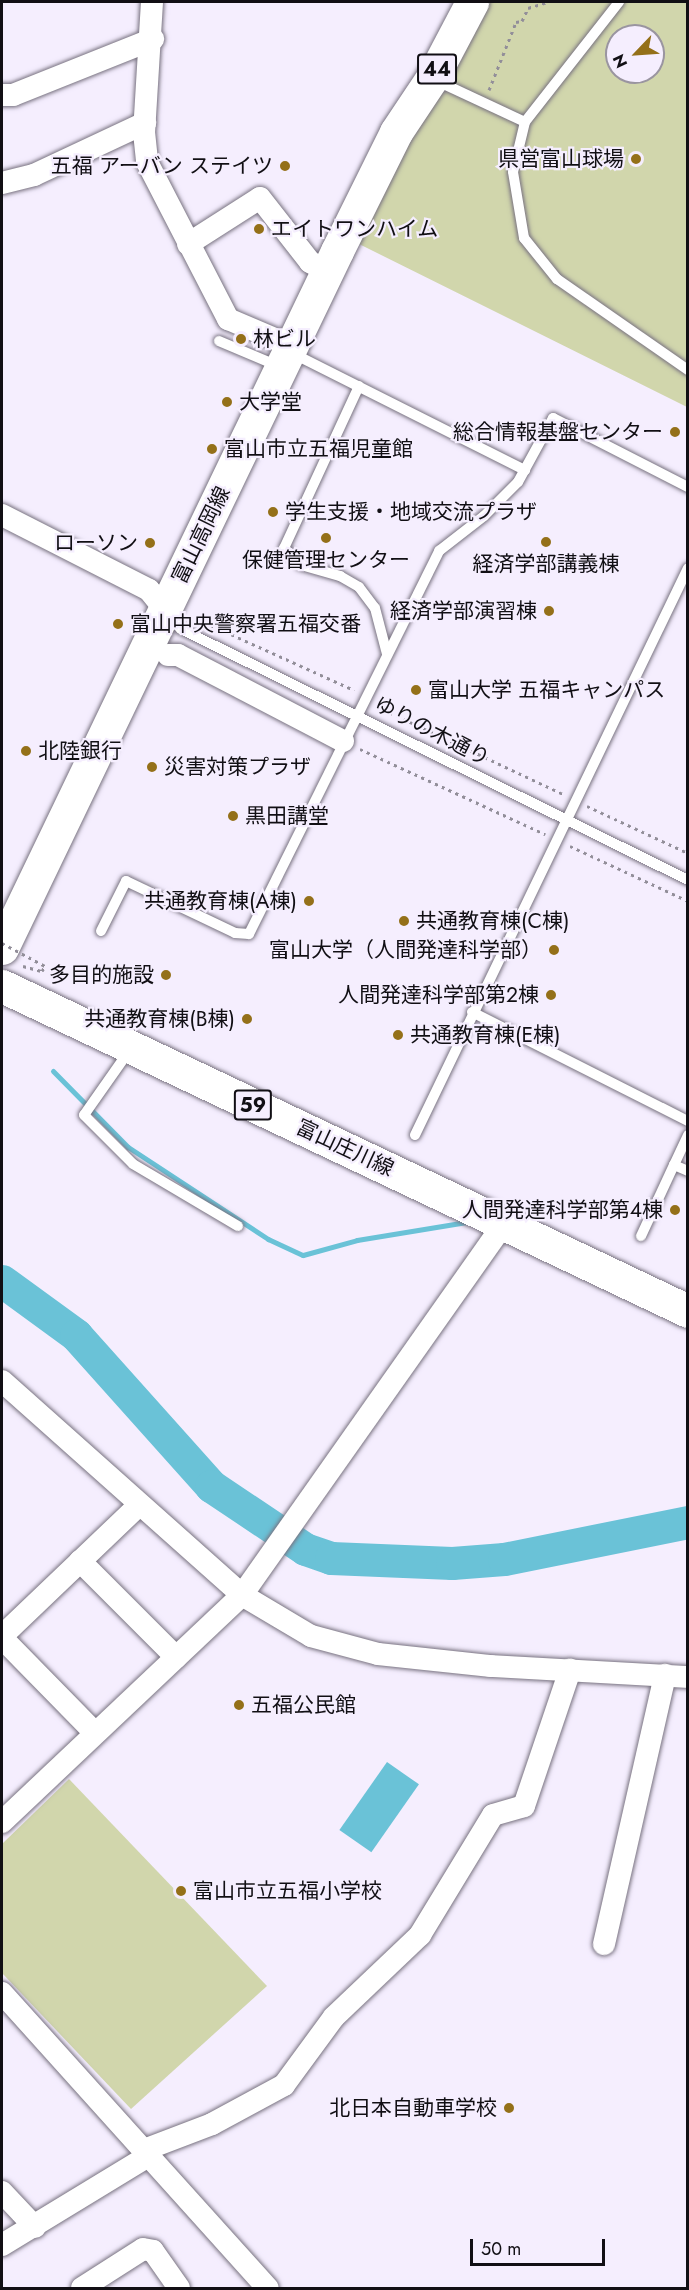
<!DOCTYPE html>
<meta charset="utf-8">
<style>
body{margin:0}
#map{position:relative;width:689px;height:2290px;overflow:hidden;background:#f5eefe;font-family:Jost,"Noto Sans JP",sans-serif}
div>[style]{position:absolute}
.green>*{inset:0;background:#d1d6ac}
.water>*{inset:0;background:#6ac2d7;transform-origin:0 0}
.stream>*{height:5px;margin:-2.5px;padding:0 2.5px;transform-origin:2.5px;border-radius:2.5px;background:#6ac2d7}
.river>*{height:33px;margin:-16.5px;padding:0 16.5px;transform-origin:16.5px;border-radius:16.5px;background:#6ac2d7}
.path>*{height:3px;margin-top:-1.5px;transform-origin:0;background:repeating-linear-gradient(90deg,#928e99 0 3px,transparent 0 7.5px)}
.roads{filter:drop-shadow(0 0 2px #787280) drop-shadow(0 0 2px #787280)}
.lane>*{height:10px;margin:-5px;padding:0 5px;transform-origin:5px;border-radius:5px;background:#fff}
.street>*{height:22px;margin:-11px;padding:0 11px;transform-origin:11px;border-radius:11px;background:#fff}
.primary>*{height:33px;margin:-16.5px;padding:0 16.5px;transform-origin:16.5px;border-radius:16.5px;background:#fff}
.path-bridge>*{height:3px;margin-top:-1.5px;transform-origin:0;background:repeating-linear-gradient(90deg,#928e99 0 3px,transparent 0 7.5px)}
.dots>*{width:16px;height:16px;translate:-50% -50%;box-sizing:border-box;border:3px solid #f5eefe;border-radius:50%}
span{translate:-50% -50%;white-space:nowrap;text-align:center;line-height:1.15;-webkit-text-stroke:4.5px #f5eefe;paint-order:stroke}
.shield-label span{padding:2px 4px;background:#f5eefe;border:2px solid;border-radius:4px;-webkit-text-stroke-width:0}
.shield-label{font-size:20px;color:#110f14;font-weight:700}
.poi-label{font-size:21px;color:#110f14}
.right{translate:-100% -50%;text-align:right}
.left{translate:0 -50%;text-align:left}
.street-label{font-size:21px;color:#110f14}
.frame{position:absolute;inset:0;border:3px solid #110f14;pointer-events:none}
.north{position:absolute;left:605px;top:24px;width:60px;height:60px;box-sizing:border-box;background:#f5eefe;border:2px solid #9a95a0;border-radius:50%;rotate:245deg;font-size:16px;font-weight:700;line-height:24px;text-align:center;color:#110f14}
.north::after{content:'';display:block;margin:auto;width:21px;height:27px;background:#947019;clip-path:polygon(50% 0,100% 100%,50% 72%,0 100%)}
.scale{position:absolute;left:470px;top:2239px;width:135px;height:27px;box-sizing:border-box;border:3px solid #110f14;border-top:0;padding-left:8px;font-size:18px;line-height:21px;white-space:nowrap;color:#110f14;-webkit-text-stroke:4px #f5eefe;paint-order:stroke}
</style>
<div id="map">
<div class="green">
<i style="clip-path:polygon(evenodd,471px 2px,687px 2px,687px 407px,357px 243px,471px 2px,617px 36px,653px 36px,653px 72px,617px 72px,617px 36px)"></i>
<i style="clip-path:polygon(69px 1779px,267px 1986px,131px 2109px,2px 1973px,2px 1844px)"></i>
</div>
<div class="water">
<i style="left:387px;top:1762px;width:39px;height:83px;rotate:35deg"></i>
</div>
<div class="stream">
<i style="left:53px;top:1071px;width:107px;rotate:45.4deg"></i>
<i style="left:128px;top:1147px;width:168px;rotate:33.3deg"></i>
<i style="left:268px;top:1239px;width:38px;rotate:25deg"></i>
<i style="left:303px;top:1255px;width:56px;rotate:-15.5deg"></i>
<i style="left:357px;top:1240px;width:111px;rotate:-9.3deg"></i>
</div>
<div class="river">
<i style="left:2px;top:1281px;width:92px;rotate:36.1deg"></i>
<i style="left:76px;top:1335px;width:203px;rotate:48.2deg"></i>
<i style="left:211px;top:1486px;width:113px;rotate:33.8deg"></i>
<i style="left:305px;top:1549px;width:28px;rotate:19deg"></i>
<i style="left:331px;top:1558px;width:121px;rotate:2.4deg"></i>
<i style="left:452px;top:1563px;width:52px;rotate:-4.4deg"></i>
<i style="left:504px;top:1559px;width:188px;rotate:-11.4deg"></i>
</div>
<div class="path">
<i style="left:489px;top:90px;width:73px;rotate:-68.3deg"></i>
<i style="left:516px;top:22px;width:6px;rotate:-9deg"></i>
<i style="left:522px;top:21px;width:14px;rotate:-65deg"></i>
<i style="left:528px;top:8px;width:21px;rotate:-17deg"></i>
<i style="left:204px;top:622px;width:165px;rotate:24.4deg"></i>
<i style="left:376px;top:706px;width:209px;rotate:25.2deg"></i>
<i style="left:360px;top:749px;width:204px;rotate:24.7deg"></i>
<i style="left:587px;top:806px;width:111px;rotate:25deg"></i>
<i style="left:570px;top:846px;width:130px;rotate:25deg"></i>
<i style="left:23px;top:966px;width:20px;rotate:15deg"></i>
<i style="left:42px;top:971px;width:6px;rotate:-59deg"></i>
</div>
<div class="roads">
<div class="lane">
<i style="left:619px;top:2px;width:152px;rotate:128.1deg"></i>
<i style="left:525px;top:122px;width:51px;rotate:103.5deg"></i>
<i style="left:513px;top:172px;width:67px;rotate:80.5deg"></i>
<i style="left:524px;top:238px;width:53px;rotate:51.2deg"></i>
<i style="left:557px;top:279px;width:160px;rotate:34.8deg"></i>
<i style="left:435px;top:80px;width:99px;rotate:25deg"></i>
<i style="left:219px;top:341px;width:64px;rotate:23deg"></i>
<i style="left:292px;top:353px;width:261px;rotate:26.7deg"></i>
<i style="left:359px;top:386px;width:179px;rotate:114.8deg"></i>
<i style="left:284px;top:548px;width:24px;rotate:45deg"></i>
<i style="left:301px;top:565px;width:41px;rotate:15.8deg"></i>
<i style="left:340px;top:576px;width:22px;rotate:30deg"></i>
<i style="left:359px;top:587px;width:26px;rotate:53deg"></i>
<i style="left:375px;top:608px;width:48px;rotate:75.4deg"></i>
<i style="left:167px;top:613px;width:21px;rotate:49deg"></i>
<i style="left:181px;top:629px;width:566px;rotate:26.34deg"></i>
<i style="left:101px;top:931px;width:56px;rotate:-63.4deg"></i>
<i style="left:126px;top:881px;width:121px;rotate:25.5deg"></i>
<i style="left:235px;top:933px;width:14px;rotate:4deg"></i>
<i style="left:249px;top:934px;width:428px;rotate:-63.6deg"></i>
<i style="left:439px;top:551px;width:57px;rotate:-37.9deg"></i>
<i style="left:484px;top:516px;width:48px;rotate:-45deg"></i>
<i style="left:518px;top:482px;width:73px;rotate:-61.3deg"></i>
<i style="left:553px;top:418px;width:152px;rotate:27.1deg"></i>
<i style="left:472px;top:1012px;width:242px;rotate:26.8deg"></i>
<i style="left:129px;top:1051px;width:78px;rotate:125.1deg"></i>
<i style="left:84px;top:1115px;width:69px;rotate:45deg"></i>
<i style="left:133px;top:1164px;width:122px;rotate:30.6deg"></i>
<i style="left:415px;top:1135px;width:629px;rotate:-64.29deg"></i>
<i style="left:688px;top:1135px;width:33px;rotate:115deg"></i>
<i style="left:674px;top:1165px;width:15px;rotate:23deg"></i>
<i style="left:641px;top:1236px;width:78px;rotate:-65.1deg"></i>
</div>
<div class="street">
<i style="left:152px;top:2px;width:130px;rotate:93.5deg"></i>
<i style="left:144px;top:132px;width:30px;rotate:84deg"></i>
<i style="left:147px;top:162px;width:177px;rotate:62.7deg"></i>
<i style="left:228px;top:319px;width:69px;rotate:23.2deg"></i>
<i style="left:2px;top:95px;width:11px"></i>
<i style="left:13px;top:95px;width:151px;rotate:-21.8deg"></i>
<i style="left:2px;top:183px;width:33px;rotate:-14deg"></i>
<i style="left:34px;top:175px;width:123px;rotate:-25.1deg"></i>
<i style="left:188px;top:244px;width:85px;rotate:-32.6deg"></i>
<i style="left:260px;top:198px;width:81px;rotate:52deg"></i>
<i style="left:310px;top:262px;width:19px;rotate:28deg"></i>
<i style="left:2px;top:515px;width:165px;rotate:27deg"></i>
<i style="left:149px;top:590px;width:26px;rotate:51deg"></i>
<i style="left:168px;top:655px;width:10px"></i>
<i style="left:178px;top:655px;width:186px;rotate:27.5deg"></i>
<i style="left:2px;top:1381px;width:322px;rotate:41.7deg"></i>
<i style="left:242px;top:1595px;width:80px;rotate:30.7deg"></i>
<i style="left:311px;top:1636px;width:69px;rotate:15deg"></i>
<i style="left:378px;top:1654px;width:114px;rotate:6.1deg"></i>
<i style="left:491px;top:1666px;width:197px;rotate:3.2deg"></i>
<i style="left:80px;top:1561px;width:136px;rotate:45deg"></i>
<i style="left:2px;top:1636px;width:188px;rotate:-43.7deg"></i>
<i style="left:2px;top:1638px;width:133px;rotate:45.6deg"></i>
<i style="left:2px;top:1822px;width:330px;rotate:-43.4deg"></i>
<i style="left:242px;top:1595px;width:456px;rotate:-54.8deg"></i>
<i style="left:604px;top:1944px;width:276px;rotate:-77.2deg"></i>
<i style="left:2px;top:1993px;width:397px;rotate:48deg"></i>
<i style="left:144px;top:2150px;width:73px;rotate:-20.9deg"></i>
<i style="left:212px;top:2124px;width:82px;rotate:-28.4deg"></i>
<i style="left:284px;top:2085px;width:84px;rotate:-53.7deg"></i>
<i style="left:334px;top:2017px;width:119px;rotate:-43.6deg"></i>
<i style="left:420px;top:1935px;width:140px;rotate:-58.7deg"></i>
<i style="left:493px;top:1815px;width:32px;rotate:-16deg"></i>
<i style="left:524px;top:1806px;width:144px;rotate:-71.3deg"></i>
<i style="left:2px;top:2192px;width:48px;rotate:46.7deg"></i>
<i style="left:2px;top:2245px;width:170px;rotate:-31.3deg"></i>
<i style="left:82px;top:2288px;width:72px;rotate:-32.6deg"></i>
<i style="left:143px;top:2249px;width:10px;rotate:11deg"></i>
<i style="left:153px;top:2251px;width:45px;rotate:54.9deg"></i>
</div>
<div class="primary">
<i style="left:2px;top:948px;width:773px;rotate:-64.33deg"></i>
<i style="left:337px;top:251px;width:133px;rotate:-63.6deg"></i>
<i style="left:396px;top:132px;width:65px;rotate:-56.3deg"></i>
<i style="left:432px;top:78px;width:86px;rotate:-62.2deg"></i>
<i style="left:2px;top:986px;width:759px;rotate:25.35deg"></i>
</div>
</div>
<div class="path-bridge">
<i style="left:2px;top:943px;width:49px;rotate:28.1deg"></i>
</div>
<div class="dots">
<i style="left:636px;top:159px;background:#947019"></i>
<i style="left:285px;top:166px;background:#947019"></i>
<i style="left:259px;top:229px;background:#947019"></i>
<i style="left:241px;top:339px;background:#947019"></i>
<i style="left:227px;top:402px;background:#947019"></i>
<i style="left:675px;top:432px;background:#947019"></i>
<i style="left:212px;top:449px;background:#947019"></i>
<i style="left:273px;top:512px;background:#947019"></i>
<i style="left:326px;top:538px;background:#947019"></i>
<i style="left:546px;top:542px;background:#947019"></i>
<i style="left:150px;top:543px;background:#947019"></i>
<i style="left:549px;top:611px;background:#947019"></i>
<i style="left:118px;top:624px;background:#947019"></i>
<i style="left:416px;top:690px;background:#947019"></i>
<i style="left:26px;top:751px;background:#947019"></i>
<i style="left:152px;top:767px;background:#947019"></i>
<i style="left:233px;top:816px;background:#947019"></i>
<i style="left:309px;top:901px;background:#947019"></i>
<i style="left:404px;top:921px;background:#947019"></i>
<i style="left:554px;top:950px;background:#947019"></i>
<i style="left:166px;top:975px;background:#947019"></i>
<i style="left:551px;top:995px;background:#947019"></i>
<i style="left:247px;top:1019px;background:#947019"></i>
<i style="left:398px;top:1035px;background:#947019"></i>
<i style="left:675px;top:1210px;background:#947019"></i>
<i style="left:239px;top:1705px;background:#947019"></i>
<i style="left:181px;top:1891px;background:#947019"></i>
<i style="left:509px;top:2108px;background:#947019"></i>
</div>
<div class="shield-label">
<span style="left:437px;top:69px">44</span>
<span style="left:253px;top:1105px">59</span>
</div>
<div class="poi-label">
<span class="right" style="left:624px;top:159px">県営富山球場</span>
<span class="right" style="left:273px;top:166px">五福 アーバン ステイツ</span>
<span class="left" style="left:271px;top:229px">エイトワンハイム</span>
<span class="left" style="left:253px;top:339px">林ビル</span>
<span class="left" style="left:239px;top:402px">大学堂</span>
<span class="right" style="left:663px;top:432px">総合情報基盤センター</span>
<span class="left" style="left:224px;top:449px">富山市立五福児童館</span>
<span class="left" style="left:285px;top:512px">学生支援・地域交流プラザ</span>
<span class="right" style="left:138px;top:543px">ローソン</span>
<span style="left:326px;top:560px">保健管理センター</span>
<span style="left:546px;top:564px">経済学部講義棟</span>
<span class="right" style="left:537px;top:611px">経済学部演習棟</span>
<span class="left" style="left:130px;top:624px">富山中央警察署五福交番</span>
<span class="left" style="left:428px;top:690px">富山大学 五福キャンパス</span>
<span class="left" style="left:38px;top:751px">北陸銀行</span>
<span class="left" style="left:164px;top:767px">災害対策プラザ</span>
<span class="left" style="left:245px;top:816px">黒田講堂</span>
<span class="right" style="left:297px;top:901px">共通教育棟(A棟)</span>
<span class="left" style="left:416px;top:921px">共通教育棟(C棟)</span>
<span class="right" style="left:542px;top:950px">富山大学（人間発達科学部）</span>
<span class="right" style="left:154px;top:975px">多目的施設</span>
<span class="right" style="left:539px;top:995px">人間発達科学部第2棟</span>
<span class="right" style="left:235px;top:1019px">共通教育棟(B棟)</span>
<span class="left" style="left:410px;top:1035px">共通教育棟(E棟)</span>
<span class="right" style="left:663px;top:1210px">人間発達科学部第4棟</span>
<span class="left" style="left:251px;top:1705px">五福公民館</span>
<span class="left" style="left:193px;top:1891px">富山市立五福小学校</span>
<span class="right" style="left:497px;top:2108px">北日本自動車学校</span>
</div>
<div class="street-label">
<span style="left:201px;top:535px;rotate:-64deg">富山高岡線</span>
<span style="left:432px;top:731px;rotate:27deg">ゆりの木通り</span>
<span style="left:345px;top:1148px;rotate:25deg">富山庄川線</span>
</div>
<div class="frame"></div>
<div class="north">N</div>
<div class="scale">50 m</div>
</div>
